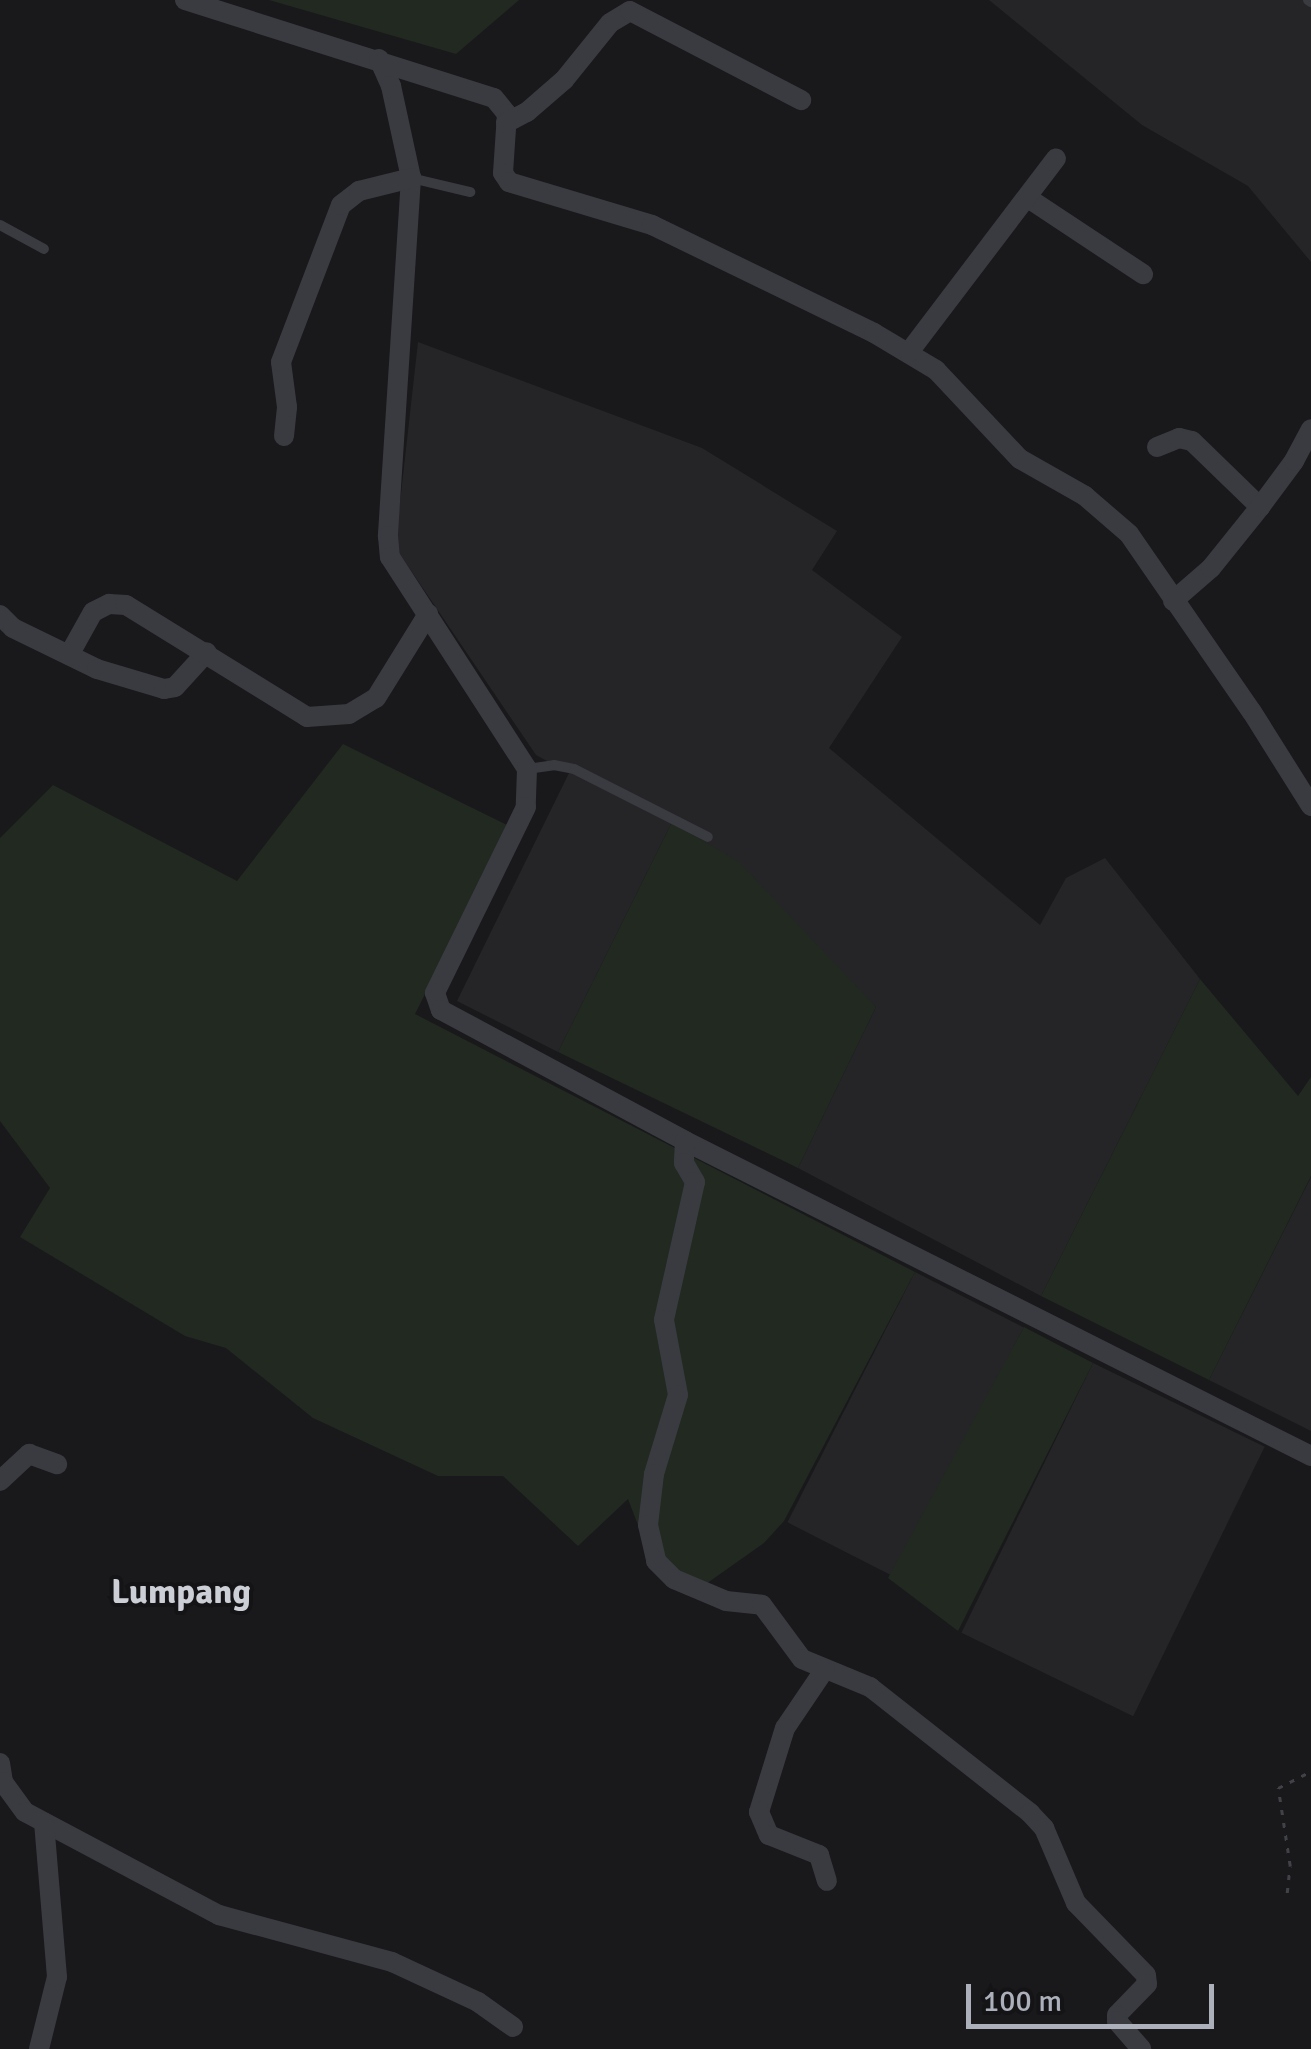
<!DOCTYPE html>
<style>
body{margin:0}
#map{position:relative;width:1311px;height:2049px;overflow:hidden;background:#19191b;font-family:Signika,sans-serif}
div>[style]{position:absolute}
.built>*{inset:0;background:#252528;transform-origin:0 0}
.green>*{inset:0;background:#212921}
.path>*{height:2.5px;margin-top:-1.25px;transform-origin:0;background:repeating-linear-gradient(90deg,#404247 0 5px,transparent 0 13px)}
.lane>*{height:10px;margin:-5px;padding:0 5px;transform-origin:5px;border-radius:5px;background:#3a3b40}
.street>*{height:20px;margin:-10px;padding:0 10px;transform-origin:10px;border-radius:10px;background:#3a3b40}
span{translate:-50% -50%;white-space:nowrap;text-align:center;line-height:1.15;-webkit-text-stroke:8px #141416;paint-order:stroke}
.quarter-label{font-size:35px;color:#cccfd6;font-weight:700}
.scale{position:absolute;left:966px;top:1984px;width:248px;height:45px;box-sizing:border-box;border:5px solid #abb0ba;border-top:0;padding-left:12px;font-size:30px;line-height:35px;white-space:nowrap;color:#abb0ba;-webkit-text-stroke:8px #141416;paint-order:stroke}
</style>
<div id="map">
<div class="built">
<i style="clip-path:polygon(989px 0,1311px 0,1311px 262px,1248px 186px,1142px 125px)"></i>
<i style="clip-path:polygon(418px 342px,702px 448px,837px 531px,812px 570px,902px 637px,829px 748px,1040px 925px,1066px 878px,1105px 858px,1200px 979px,1041px 1296px,798px 1168px,876px 1007px,672px 822px,558px 1052px,457px 1001px,569px 773px,536px 755px,395px 547px)"></i>
<i style="clip-path:polygon(1311px 1177px,1311px 1431px,1209px 1380px)"></i>
<i style="left:915px;top:1272px;width:122px;height:281px;rotate:27deg"></i>
<i style="left:1093px;top:1363px;width:191px;height:300px;rotate:26deg"></i>
</div>
<div class="green">
<i style="clip-path:polygon(269px 0,519px 0,456px 54px)"></i>
<i style="clip-path:polygon(343px 744px,509px 826px,415px 1014px,915px 1272px,784px 1521px,764px 1543px,696px 1591px,646px 1546px,628px 1499px,578px 1546px,503px 1476px,438px 1476px,313px 1418px,226px 1348px,185px 1336px,20px 1237px,50px 1188px,0 1121px,0 838px,53px 785px,237px 881px)"></i>
<i style="clip-path:polygon(672px 822px,739px 862px,876px 1007px,798px 1168px,558px 1052px)"></i>
<i style="clip-path:polygon(1200px 979px,1298px 1096px,1311px 1077px,1311px 1176px,1209px 1380px,1041px 1296px)"></i>
<i style="clip-path:polygon(1024px 1327px,1093px 1363px,958px 1631px,888px 1578px)"></i>
</div>
<div class="path">
<i style="left:1287px;top:1893px;width:27px;rotate:-84deg"></i>
<i style="left:1290px;top:1866px;width:79px;rotate:-98.7deg"></i>
<i style="left:1278px;top:1788px;width:37px;rotate:-27deg"></i>
</div>
<div class="lane">
<i style="left:1308px;top:0;width:4px;rotate:34deg"></i>
<i style="left:411px;top:178px;width:61px;rotate:13.3deg"></i>
<i style="left:0;top:225px;width:50px;rotate:28.6deg"></i>
<i style="left:527px;top:769px;width:27px;rotate:-8deg"></i>
<i style="left:554px;top:765px;width:20px;rotate:11deg"></i>
<i style="left:574px;top:769px;width:150px;rotate:26.9deg"></i>
</div>
<div class="street">
<i style="left:185px;top:0;width:324px;rotate:17.6deg"></i>
<i style="left:494px;top:98px;width:21px;rotate:51deg"></i>
<i style="left:507px;top:114px;width:59px;rotate:93.9deg"></i>
<i style="left:503px;top:173px;width:11px;rotate:56deg"></i>
<i style="left:509px;top:182px;width:149px;rotate:16.7deg"></i>
<i style="left:652px;top:225px;width:247px;rotate:25.9deg"></i>
<i style="left:874px;top:333px;width:72px;rotate:30.8deg"></i>
<i style="left:936px;top:370px;width:122px;rotate:46.7deg"></i>
<i style="left:1020px;top:459px;width:75px;rotate:29.6deg"></i>
<i style="left:1085px;top:496px;width:58px;rotate:40.8deg"></i>
<i style="left:1129px;top:534px;width:216px;rotate:55.4deg"></i>
<i style="left:1252px;top:712px;width:111px;rotate:57.9deg"></i>
<i style="left:379px;top:59px;width:30px;rotate:66deg"></i>
<i style="left:391px;top:86px;width:94px;rotate:77.7deg"></i>
<i style="left:411px;top:178px;width:359px;rotate:93.7deg"></i>
<i style="left:388px;top:536px;width:21px;rotate:85deg"></i>
<i style="left:390px;top:557px;width:252px;rotate:57.1deg"></i>
<i style="left:527px;top:769px;width:38px;rotate:92deg"></i>
<i style="left:526px;top:807px;width:207px;rotate:116.1deg"></i>
<i style="left:435px;top:993px;width:18px;rotate:71deg"></i>
<i style="left:441px;top:1010px;width:277px;rotate:28.2deg"></i>
<i style="left:685px;top:1141px;width:701px;rotate:26.71deg"></i>
<i style="left:506px;top:123px;width:24px;rotate:-28deg"></i>
<i style="left:527px;top:112px;width:49px;rotate:-40.9deg"></i>
<i style="left:564px;top:80px;width:73px;rotate:-51.1deg"></i>
<i style="left:610px;top:23px;width:23px;rotate:-31deg"></i>
<i style="left:630px;top:11px;width:193px;rotate:27.5deg"></i>
<i style="left:1028px;top:198px;width:138px;rotate:33.5deg"></i>
<i style="left:909px;top:352px;width:243px;rotate:-52.8deg"></i>
<i style="left:284px;top:436px;width:29px;rotate:-84deg"></i>
<i style="left:287px;top:407px;width:45px;rotate:-97.6deg"></i>
<i style="left:281px;top:362px;width:168px;rotate:-69.1deg"></i>
<i style="left:341px;top:205px;width:23px;rotate:-38deg"></i>
<i style="left:359px;top:191px;width:54px;rotate:-14deg"></i>
<i style="left:1157px;top:447px;width:24px;rotate:-22deg"></i>
<i style="left:1179px;top:438px;width:13px;rotate:13deg"></i>
<i style="left:1192px;top:441px;width:95px;rotate:44.1deg"></i>
<i style="left:1173px;top:601px;width:50px;rotate:-41deg"></i>
<i style="left:1211px;top:568px;width:78px;rotate:-51.2deg"></i>
<i style="left:1260px;top:507px;width:57px;rotate:-53.5deg"></i>
<i style="left:1294px;top:461px;width:36px;rotate:-62deg"></i>
<i style="left:0;top:615px;width:18px;rotate:45deg"></i>
<i style="left:13px;top:628px;width:93px;rotate:26deg"></i>
<i style="left:97px;top:669px;width:70px;rotate:16.6deg"></i>
<i style="left:164px;top:689px;width:11px;rotate:-10deg"></i>
<i style="left:175px;top:687px;width:47px;rotate:-47.6deg"></i>
<i style="left:69px;top:655px;width:49px;rotate:-60.8deg"></i>
<i style="left:93px;top:612px;width:18px;rotate:-27deg"></i>
<i style="left:109px;top:604px;width:17px;rotate:3deg"></i>
<i style="left:126px;top:605px;width:213px;rotate:31.7deg"></i>
<i style="left:307px;top:717px;width:42px;rotate:-4.1deg"></i>
<i style="left:349px;top:714px;width:31px;rotate:-31deg"></i>
<i style="left:376px;top:698px;width:99px;rotate:-58.2deg"></i>
<i style="left:685px;top:1141px;width:22px;rotate:93deg"></i>
<i style="left:684px;top:1163px;width:22px;rotate:60deg"></i>
<i style="left:695px;top:1182px;width:141px;rotate:102.7deg"></i>
<i style="left:664px;top:1320px;width:76px;rotate:79.4deg"></i>
<i style="left:678px;top:1395px;width:83px;rotate:106.9deg"></i>
<i style="left:654px;top:1474px;width:51px;rotate:96.7deg"></i>
<i style="left:648px;top:1525px;width:37px;rotate:77deg"></i>
<i style="left:656px;top:1561px;width:25px;rotate:45deg"></i>
<i style="left:674px;top:1579px;width:56px;rotate:22.9deg"></i>
<i style="left:726px;top:1601px;width:36px;rotate:6deg"></i>
<i style="left:762px;top:1605px;width:67px;rotate:53.5deg"></i>
<i style="left:802px;top:1659px;width:74px;rotate:22.4deg"></i>
<i style="left:870px;top:1687px;width:204px;rotate:38.2deg"></i>
<i style="left:1030px;top:1813px;width:21px;rotate:47deg"></i>
<i style="left:1044px;top:1828px;width:82px;rotate:66.9deg"></i>
<i style="left:1076px;top:1903px;width:100px;rotate:45.8deg"></i>
<i style="left:1146px;top:1975px;width:9px;rotate:84deg"></i>
<i style="left:1147px;top:1984px;width:43px;rotate:134.1deg"></i>
<i style="left:1117px;top:2015px;width:6px;rotate:90deg"></i>
<i style="left:1117px;top:2021px;width:37px;rotate:49deg"></i>
<i style="left:0;top:1481px;width:40px;rotate:-43deg"></i>
<i style="left:29px;top:1454px;width:30px;rotate:20deg"></i>
<i style="left:825px;top:1669px;width:71px;rotate:124.1deg"></i>
<i style="left:785px;top:1728px;width:88px;rotate:107.2deg"></i>
<i style="left:759px;top:1812px;width:25px;rotate:67deg"></i>
<i style="left:769px;top:1835px;width:54px;rotate:21.8deg"></i>
<i style="left:819px;top:1855px;width:27px;rotate:73deg"></i>
<i style="left:0;top:1763px;width:19px;rotate:81deg"></i>
<i style="left:3px;top:1782px;width:37px;rotate:54deg"></i>
<i style="left:25px;top:1812px;width:220px;rotate:28deg"></i>
<i style="left:219px;top:1915px;width:179px;rotate:15.2deg"></i>
<i style="left:392px;top:1962px;width:95px;rotate:24.9deg"></i>
<i style="left:478px;top:2002px;width:43px;rotate:35.5deg"></i>
<i style="left:39px;top:2049px;width:74px;rotate:-76deg"></i>
<i style="left:57px;top:1977px;width:155px;rotate:-94.8deg"></i>
</div>
<div class="quarter-label">
<span style="left:181px;top:1592px">Lumpang</span>
</div>
<div class="scale">100 m</div>
</div>
